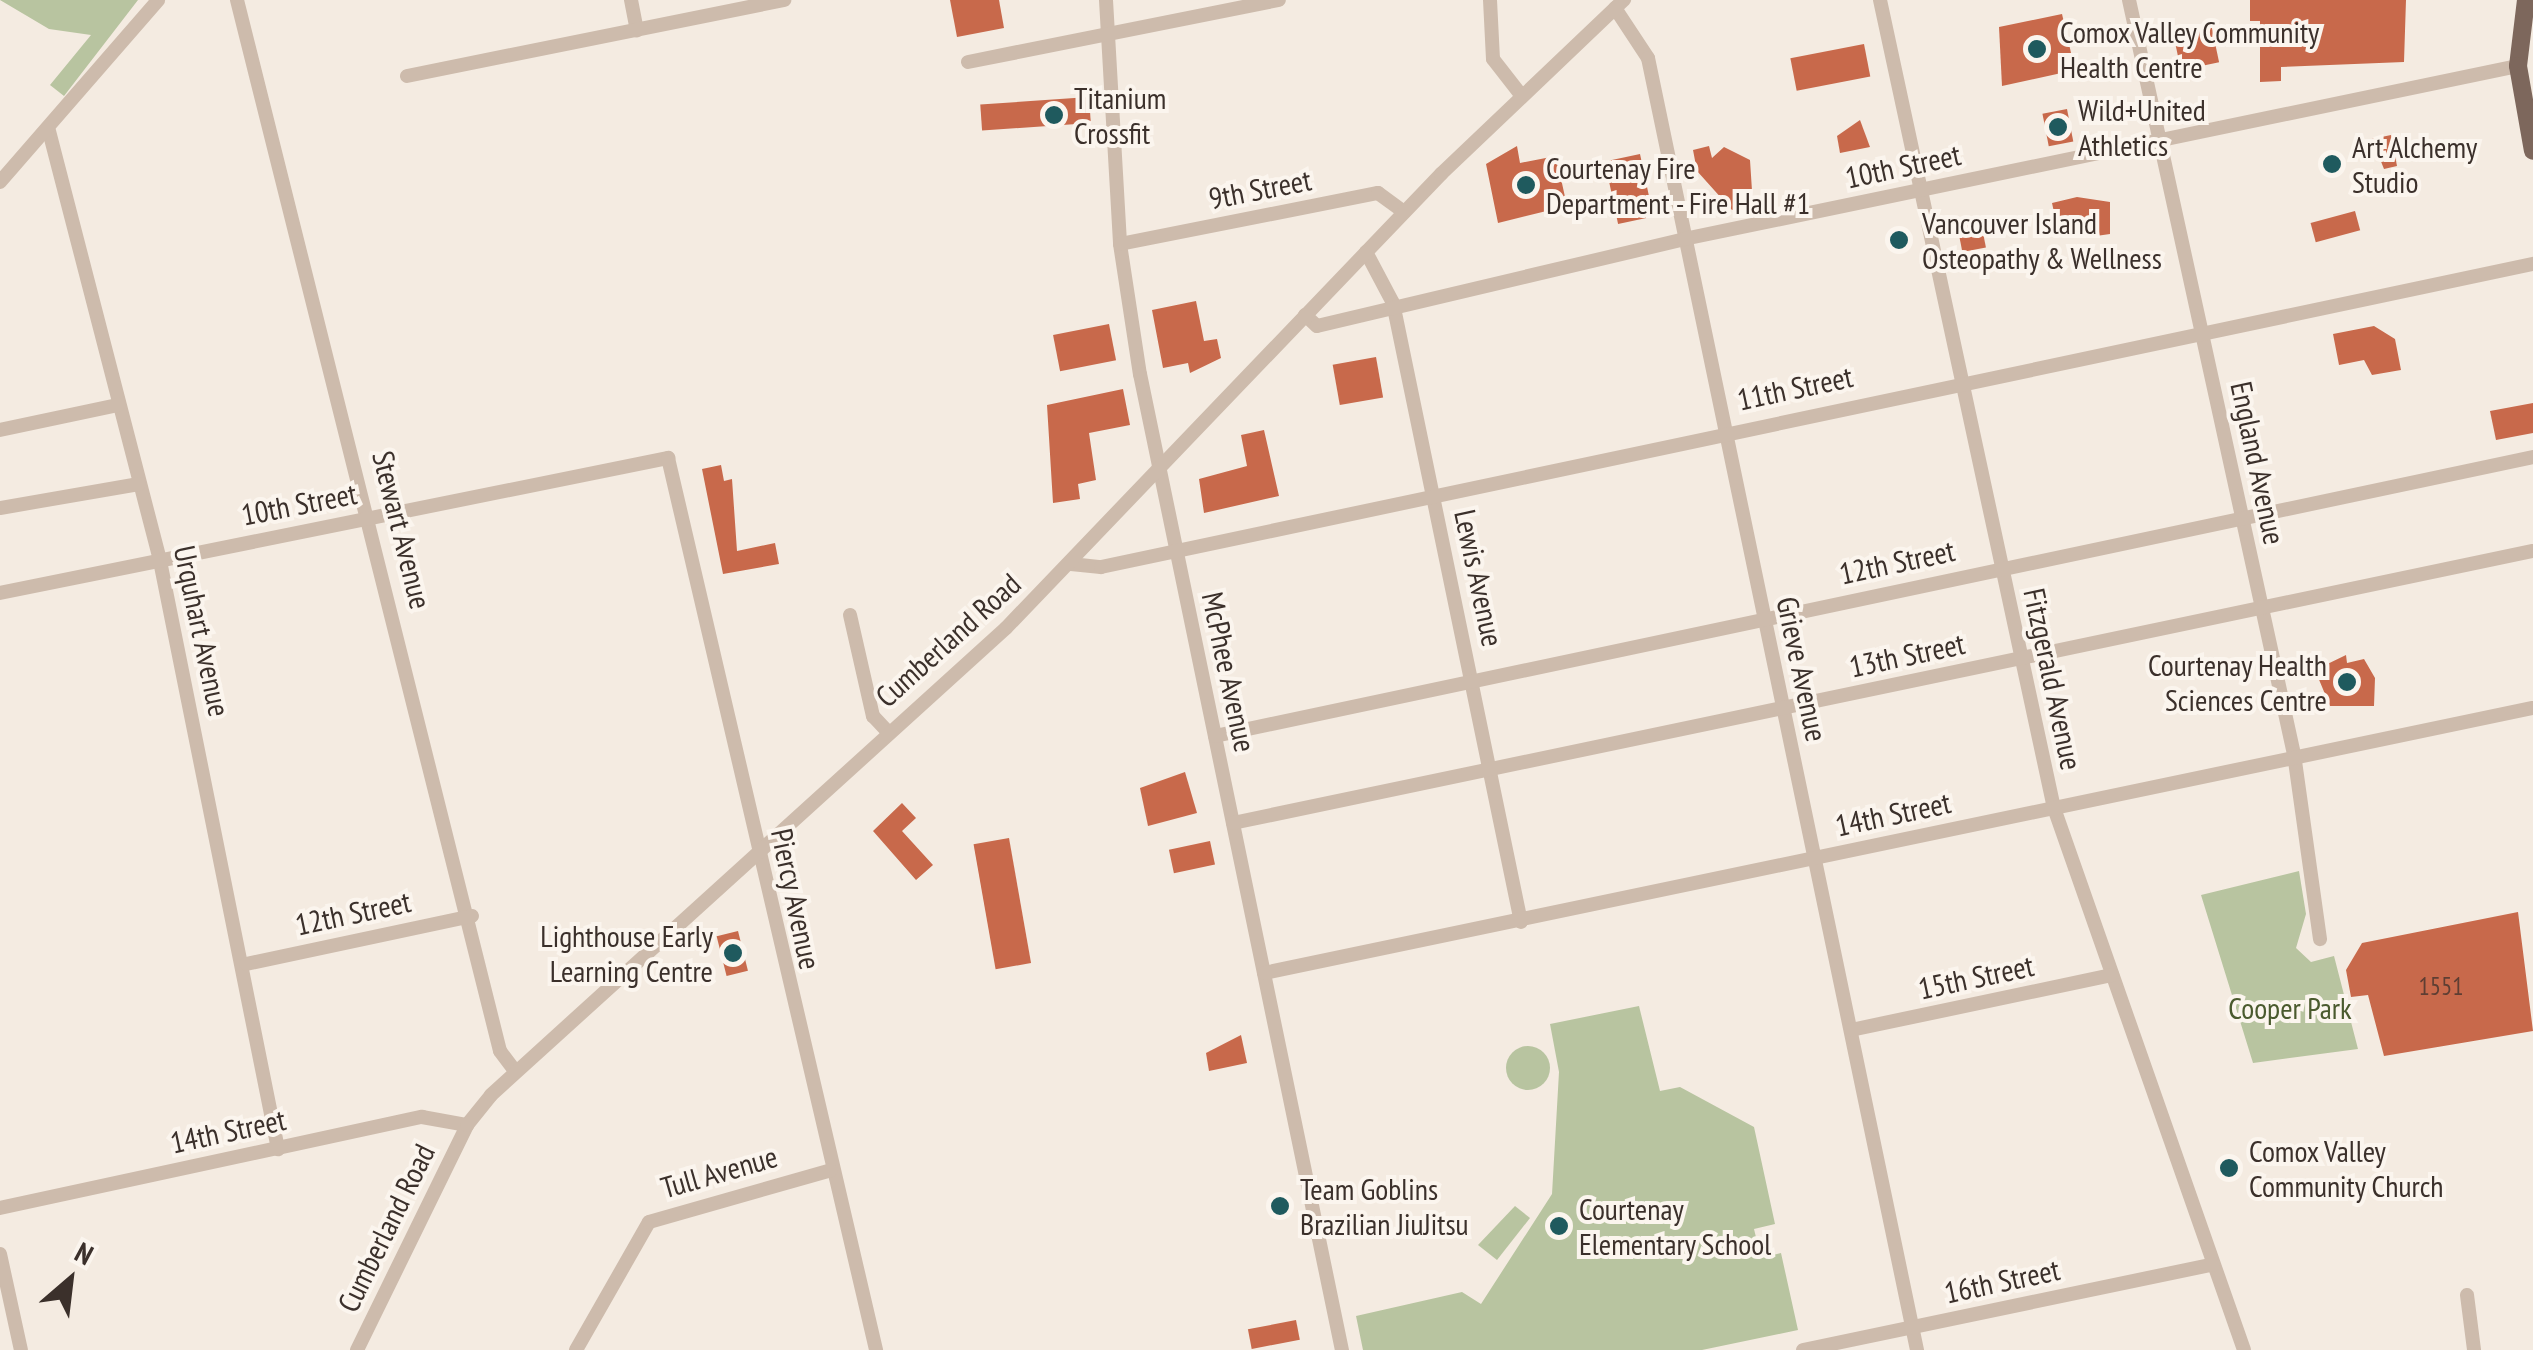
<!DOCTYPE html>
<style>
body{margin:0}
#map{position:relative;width:2533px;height:1350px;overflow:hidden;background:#f4ebe1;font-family:"PT Sans Narrow",sans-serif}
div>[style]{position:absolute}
.green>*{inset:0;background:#b8c4a0}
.round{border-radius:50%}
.building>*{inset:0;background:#c8694b;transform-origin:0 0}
.minor>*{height:14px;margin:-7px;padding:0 7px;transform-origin:7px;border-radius:7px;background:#cdbbac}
.major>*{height:18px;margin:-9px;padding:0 9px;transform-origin:9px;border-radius:9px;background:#7d675c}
.dots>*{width:28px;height:28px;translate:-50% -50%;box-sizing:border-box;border:5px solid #fbf5ee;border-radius:50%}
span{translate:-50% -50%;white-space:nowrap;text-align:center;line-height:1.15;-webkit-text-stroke:8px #fbf5ee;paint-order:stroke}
.number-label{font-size:25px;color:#5e3e33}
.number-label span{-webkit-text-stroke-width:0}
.poi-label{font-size:30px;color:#3b302b}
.left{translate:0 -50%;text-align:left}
.right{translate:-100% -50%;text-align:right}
.street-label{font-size:30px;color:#3b302b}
.park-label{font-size:30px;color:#4a5a2e}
.north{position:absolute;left:20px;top:1230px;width:100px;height:100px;-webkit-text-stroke:8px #fbf5ee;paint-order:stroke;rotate:28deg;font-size:28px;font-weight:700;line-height:40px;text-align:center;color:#3b302b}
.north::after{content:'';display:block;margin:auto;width:35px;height:45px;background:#3b302b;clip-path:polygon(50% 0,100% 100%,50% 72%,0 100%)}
</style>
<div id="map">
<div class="green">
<i style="clip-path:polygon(0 0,138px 0,64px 96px,50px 85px,91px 35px,49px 29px)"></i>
<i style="clip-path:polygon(2299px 871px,2306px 914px,2296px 948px,2311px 962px,2334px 956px,2358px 1049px,2253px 1063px,2201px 895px)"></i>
<i style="clip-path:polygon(1639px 1006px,1660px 1091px,1680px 1087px,1754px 1127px,1775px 1224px,1754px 1229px,1761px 1258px,1781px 1253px,1798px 1330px,1702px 1350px,1363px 1350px,1356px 1316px,1462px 1292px,1481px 1304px,1552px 1194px,1559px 1072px,1550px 1024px)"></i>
<i class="round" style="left:1506px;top:1046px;width:44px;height:44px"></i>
<i style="clip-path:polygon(1515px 1206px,1530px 1218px,1497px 1260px,1478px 1245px)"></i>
</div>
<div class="building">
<i style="clip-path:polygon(950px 0,999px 0,1004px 28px,957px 37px)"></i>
<i style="clip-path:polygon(2250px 0,2406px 0,2404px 62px,2281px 67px,2281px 81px,2260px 82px,2260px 21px,2250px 21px)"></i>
<i style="clip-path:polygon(2062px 14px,2075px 70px,2002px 86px,1999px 27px)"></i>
<i style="left:2211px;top:24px;width:39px;height:39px;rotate:78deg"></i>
<i style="left:1864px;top:44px;width:33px;height:75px;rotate:79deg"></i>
<i style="left:1089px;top:97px;width:26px;height:109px;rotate:86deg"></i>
<i style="left:2067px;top:109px;width:33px;height:25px;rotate:79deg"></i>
<i style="clip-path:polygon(1860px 120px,1870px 147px,1840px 153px,1837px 136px)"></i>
<i style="clip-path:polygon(2391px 135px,2397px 166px,2384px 169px,2372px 139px)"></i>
<i style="clip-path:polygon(1517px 146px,1520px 163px,1556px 156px,1567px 206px,1498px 223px,1486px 164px)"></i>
<i style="clip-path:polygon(1709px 146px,1712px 158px,1724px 147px,1750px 160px,1753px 206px,1732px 210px,1697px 171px,1693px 150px)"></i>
<i style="left:1640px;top:154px;width:64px;height:36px;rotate:78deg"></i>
<i style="clip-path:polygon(2077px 197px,2110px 202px,2110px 234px,2089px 237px,2087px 219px,2057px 226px,2052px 203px)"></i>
<i style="left:2355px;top:211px;width:20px;height:46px;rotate:75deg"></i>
<i style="left:1980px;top:217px;width:31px;height:24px;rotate:79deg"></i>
<i style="clip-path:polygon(1196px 301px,1204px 341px,1217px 339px,1221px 358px,1190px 373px,1188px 363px,1163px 368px,1152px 310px)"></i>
<i style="left:1109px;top:324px;width:37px;height:57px;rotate:79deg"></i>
<i style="clip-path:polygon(2374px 326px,2395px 339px,2401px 370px,2372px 375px,2364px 360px,2339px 365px,2333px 334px)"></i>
<i style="left:1376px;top:357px;width:41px;height:44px;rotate:80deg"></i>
<i style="clip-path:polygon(1123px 389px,1130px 425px,1089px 433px,1096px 480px,1078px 484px,1080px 499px,1053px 503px,1047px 405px)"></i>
<i style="clip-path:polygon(2533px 403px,2533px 433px,2496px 440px,2490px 411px)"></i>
<i style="clip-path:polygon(1264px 430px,1279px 496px,1204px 513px,1199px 479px,1247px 466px,1241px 435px)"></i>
<i style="clip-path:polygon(721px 465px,724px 481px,732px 479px,737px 551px,775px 543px,779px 564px,723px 574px,702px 469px)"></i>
<i style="clip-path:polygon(2346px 655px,2347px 663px,2364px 659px,2375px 678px,2374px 706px,2330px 706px,2315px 670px)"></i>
<i style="clip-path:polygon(1185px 772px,1197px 813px,1148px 826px,1140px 788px)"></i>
<i style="clip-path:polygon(902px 803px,916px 818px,902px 831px,933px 865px,916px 880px,873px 831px)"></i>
<i style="left:1009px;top:838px;width:127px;height:36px;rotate:80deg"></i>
<i style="left:1210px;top:841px;width:24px;height:42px;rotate:78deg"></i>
<i style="clip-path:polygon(2518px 912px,2533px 1031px,2384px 1056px,2368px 995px,2351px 997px,2346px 970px,2362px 943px)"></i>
<i style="left:738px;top:931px;width:41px;height:22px;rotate:76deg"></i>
<i style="clip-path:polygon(1241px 1035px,1247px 1063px,1209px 1071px,1206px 1053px)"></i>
<i style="left:1296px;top:1320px;width:20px;height:49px;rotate:79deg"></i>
</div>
<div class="minor">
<i style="left:237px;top:0;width:1083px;rotate:75.95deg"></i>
<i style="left:500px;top:1051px;width:25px;rotate:53deg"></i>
<i style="left:631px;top:0;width:31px;rotate:79deg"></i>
<i style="left:1106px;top:0;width:244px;rotate:86.7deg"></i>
<i style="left:1120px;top:244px;width:132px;rotate:81.3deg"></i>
<i style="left:1140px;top:374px;width:997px;rotate:78.31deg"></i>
<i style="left:1490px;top:0;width:59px;rotate:87.1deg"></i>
<i style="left:1493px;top:59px;width:46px;rotate:52.1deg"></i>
<i style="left:1880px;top:0;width:827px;rotate:77.85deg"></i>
<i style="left:2054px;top:808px;width:574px;rotate:70.68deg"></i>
<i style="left:2129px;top:0;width:772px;rotate:77.66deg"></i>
<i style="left:2294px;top:754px;width:187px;rotate:82deg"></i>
<i style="left:1615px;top:8px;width:60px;rotate:56.6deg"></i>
<i style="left:1648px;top:58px;width:1320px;rotate:78.24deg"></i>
<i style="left:968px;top:62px;width:317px;rotate:-11.3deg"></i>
<i style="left:407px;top:76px;width:385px;rotate:-11.4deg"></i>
<i style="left:49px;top:131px;width:444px;rotate:75.5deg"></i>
<i style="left:160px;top:561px;width:600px;rotate:78.65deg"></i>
<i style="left:0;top:182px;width:241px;rotate:-49deg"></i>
<i style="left:1120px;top:244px;width:263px;rotate:-11.2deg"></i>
<i style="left:1378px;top:193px;width:32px;rotate:36deg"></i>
<i style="left:1366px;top:252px;width:58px;rotate:62.1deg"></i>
<i style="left:1393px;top:303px;width:632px;rotate:78.32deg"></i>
<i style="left:1305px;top:315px;width:16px;rotate:43deg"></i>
<i style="left:1317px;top:326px;width:377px;rotate:-13.3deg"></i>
<i style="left:1684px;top:239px;width:852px;rotate:-11.72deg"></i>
<i style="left:0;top:430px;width:121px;rotate:-12deg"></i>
<i style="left:0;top:508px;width:141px;rotate:-9.8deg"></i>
<i style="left:1071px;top:564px;width:30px;rotate:6deg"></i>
<i style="left:1101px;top:567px;width:1464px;rotate:-11.95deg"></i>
<i style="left:0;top:593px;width:682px;rotate:-11.43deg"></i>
<i style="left:668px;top:458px;width:916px;rotate:76.87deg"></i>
<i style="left:850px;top:615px;width:104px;rotate:77.2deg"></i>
<i style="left:873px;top:716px;width:22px;rotate:47deg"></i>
<i style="left:1215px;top:736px;width:1347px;rotate:-11.95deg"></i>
<i style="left:1233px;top:823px;width:1328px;rotate:-11.82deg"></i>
<i style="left:246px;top:964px;width:231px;rotate:-12deg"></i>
<i style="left:1264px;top:973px;width:1296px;rotate:-11.8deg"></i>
<i style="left:1851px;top:1030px;width:267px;rotate:-11.9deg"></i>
<i style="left:0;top:1208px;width:432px;rotate:-12.2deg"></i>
<i style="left:422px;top:1117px;width:46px;rotate:10.1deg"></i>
<i style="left:0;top:1254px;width:98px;rotate:77.7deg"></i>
<i style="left:2467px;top:1295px;width:55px;rotate:82.7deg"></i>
<i style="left:357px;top:1350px;width:250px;rotate:-63.9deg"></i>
<i style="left:467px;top:1125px;width:38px;rotate:-51deg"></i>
<i style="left:491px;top:1095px;width:695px;rotate:-42.2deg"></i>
<i style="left:1006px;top:628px;width:629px;rotate:-46.22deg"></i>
<i style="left:1441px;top:174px;width:253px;rotate:-43.6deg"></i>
<i style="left:576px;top:1350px;width:147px;rotate:-60.3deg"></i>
<i style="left:649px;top:1222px;width:189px;rotate:-15.9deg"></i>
<i style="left:1803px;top:1350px;width:419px;rotate:-11.8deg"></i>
</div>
<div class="major">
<i style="left:2526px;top:0;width:66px;rotate:96.9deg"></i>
<i style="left:2518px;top:66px;width:86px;rotate:80deg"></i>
</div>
<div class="dots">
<i style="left:2037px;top:49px;background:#1f5a5e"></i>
<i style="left:1054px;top:115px;background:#1f5a5e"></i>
<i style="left:2058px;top:127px;background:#1f5a5e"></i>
<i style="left:2332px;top:164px;background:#1f5a5e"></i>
<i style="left:1526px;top:185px;background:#1f5a5e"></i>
<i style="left:1899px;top:240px;background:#1f5a5e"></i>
<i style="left:2347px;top:682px;background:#1f5a5e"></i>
<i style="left:733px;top:953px;background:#1f5a5e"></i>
<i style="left:2229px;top:1168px;background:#1f5a5e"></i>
<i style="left:1280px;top:1206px;background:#1f5a5e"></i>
<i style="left:1559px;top:1226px;background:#1f5a5e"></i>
</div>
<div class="number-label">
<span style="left:2441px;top:986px">1551</span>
</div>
<div class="poi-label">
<span class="left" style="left:2060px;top:49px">Comox Valley Community<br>Health Centre</span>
<span class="left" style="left:1074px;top:115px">Titanium<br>Crossfit</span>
<span class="left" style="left:2078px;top:127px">Wild+United<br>Athletics</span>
<span class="left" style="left:2352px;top:164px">Art Alchemy<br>Studio</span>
<span class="left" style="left:1546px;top:185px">Courtenay Fire<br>Department - Fire Hall #1</span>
<span class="left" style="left:1922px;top:240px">Vancouver Island<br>Osteopathy &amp; Wellness</span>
<span class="right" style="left:2327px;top:682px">Courtenay Health<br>Sciences Centre</span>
<span class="right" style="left:713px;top:953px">Lighthouse Early<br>Learning Centre</span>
<span class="left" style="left:2249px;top:1168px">Comox Valley<br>Community Church</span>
<span class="left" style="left:1300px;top:1206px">Team Goblins<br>Brazilian JiuJitsu</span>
<span class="left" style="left:1579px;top:1226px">Courtenay<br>Elementary School</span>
</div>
<div class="street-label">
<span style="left:1903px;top:166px;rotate:-12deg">10th Street</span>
<span style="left:1260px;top:189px;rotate:-11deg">9th Street</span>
<span style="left:1795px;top:388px;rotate:-12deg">11th Street</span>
<span style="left:2258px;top:463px;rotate:78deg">England Avenue</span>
<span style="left:299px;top:504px;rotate:-11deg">10th Street</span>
<span style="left:402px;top:530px;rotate:76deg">Stewart Avenue</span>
<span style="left:1897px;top:562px;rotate:-12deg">12th Street</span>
<span style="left:1479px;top:578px;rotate:78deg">Lewis Avenue</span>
<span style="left:202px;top:631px;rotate:78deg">Urquhart Avenue</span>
<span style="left:948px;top:640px;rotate:-42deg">Cumberland Road</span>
<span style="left:1907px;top:655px;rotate:-12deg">13th Street</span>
<span style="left:1802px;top:669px;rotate:78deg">Grieve Avenue</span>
<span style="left:1229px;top:672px;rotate:78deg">McPhee Avenue</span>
<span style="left:2053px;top:679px;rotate:78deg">Fitzgerald Avenue</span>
<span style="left:1893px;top:814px;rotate:-12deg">14th Street</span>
<span style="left:796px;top:899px;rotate:78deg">Piercy Avenue</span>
<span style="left:353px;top:913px;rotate:-12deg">12th Street</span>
<span style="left:1976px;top:977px;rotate:-12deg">15th Street</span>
<span style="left:228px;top:1131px;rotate:-12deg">14th Street</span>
<span style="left:719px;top:1172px;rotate:-16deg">Tull Avenue</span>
<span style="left:386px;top:1228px;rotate:-64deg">Cumberland Road</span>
<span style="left:2002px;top:1281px;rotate:-12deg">16th Street</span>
</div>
<div class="park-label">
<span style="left:2290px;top:1008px">Cooper Park</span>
</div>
<div class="north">N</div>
</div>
